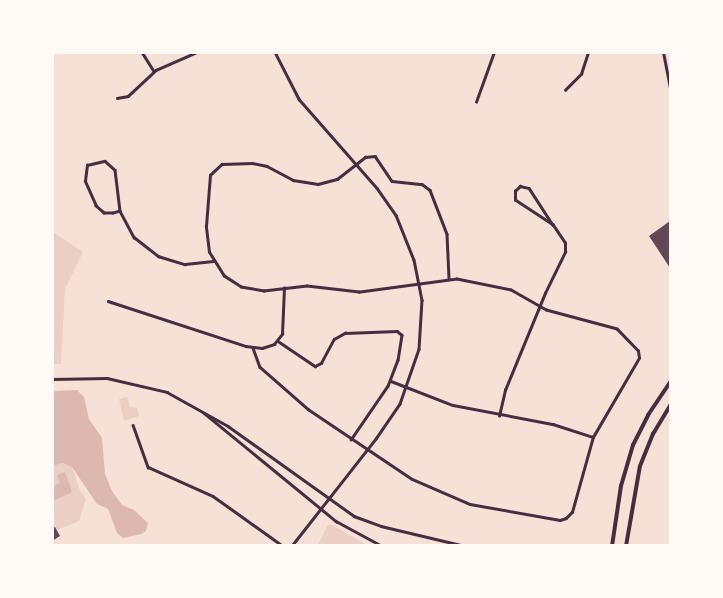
<!DOCTYPE html>
<style>
body{margin:0}
#map{position:relative;width:723px;height:598px;overflow:hidden;background:#f7e1d7;font-family:Figtree,sans-serif}
div>[style]{position:absolute}
.green>*{inset:0;background:#ebcfc5}
.water>*{inset:0;background:#dcb8b0}
.building>*{inset:0;background:#644757}
.minor>*{height:2.5px;margin:-1.25px;padding:0 1.25px;transform-origin:1.25px;border-radius:1.25px;background:#4a2c40}
.tertiary>*{height:3px;margin:-1.5px;padding:0 1.5px;transform-origin:1.5px;border-radius:1.5px;background:#4a2c40}
.primary>*{height:4px;margin:-2px;padding:0 2px;transform-origin:2px;border-radius:2px;background:#4a2c40}
span{translate:-50% -50%;white-space:nowrap;text-align:center;line-height:1.15;-webkit-text-stroke:4px #fffaf5;paint-order:stroke}
.frame{position:absolute;inset:0;border:54px solid #fffaf5;pointer-events:none}
</style>
<div id="map">
<div class="green">
<i style="clip-path:polygon(53px 232px,83px 252px,65px 289px,61px 364px,53px 364px)"></i>
<i style="clip-path:polygon(127px 397px,130px 407px,137px 408px,139px 416px,124px 421px,119px 399px)"></i>
<i style="clip-path:polygon(62px 463px,72px 467px,80px 491px,86px 499px,79px 521px,57px 530px,53px 529px,53px 466px)"></i>
<i style="clip-path:polygon(328px 525px,332px 525px,367px 545px,318px 545px)"></i>
</div>
<div class="water">
<i style="clip-path:polygon(77px 390px,84px 397px,89px 419px,102px 438px,105px 474px,112px 491px,122px 505px,134px 510px,148px 523px,146px 531px,141px 534px,123px 538px,117px 533px,108px 509px,97px 504px,72px 467px,62px 463px,53px 466px,53px 391px)"></i>
<i style="clip-path:polygon(65px 472px,72px 492px,53px 501px,53px 486px,60px 483px,57px 475px)"></i>
</div>
<div class="building">
<i style="clip-path:polygon(670px 221px,670px 268px,649px 236px)"></i>
<i style="clip-path:polygon(55px 527px,60px 536px,52px 541px,52px 529px)"></i>
</div>
<div class="minor">
<i style="left:142px;top:52px;width:22px;rotate:58deg"></i>
<i style="left:275px;top:52px;width:53px;rotate:62.9deg"></i>
<i style="left:299px;top:99px;width:118px;rotate:48.8deg"></i>
<i style="left:377px;top:188px;width:33px;rotate:55deg"></i>
<i style="left:396px;top:215px;width:48px;rotate:68.2deg"></i>
<i style="left:414px;top:260px;width:41px;rotate:78.7deg"></i>
<i style="left:422px;top:300px;width:49px;rotate:93.5deg"></i>
<i style="left:419px;top:349px;width:58px;rotate:109.1deg"></i>
<i style="left:400px;top:404px;width:42px;rotate:124.4deg"></i>
<i style="left:376px;top:439px;width:136px;rotate:128.1deg"></i>
<i style="left:565px;top:90px;width:23px;rotate:-45deg"></i>
<i style="left:581px;top:74px;width:23px;rotate:-72deg"></i>
<i style="left:117px;top:98px;width:11px;rotate:-10deg"></i>
<i style="left:128px;top:96px;width:38px;rotate:-43deg"></i>
<i style="left:156px;top:70px;width:45px;rotate:-23.7deg"></i>
<i style="left:476px;top:102px;width:53px;rotate:-70.2deg"></i>
<i style="left:105px;top:161px;width:13px;rotate:42deg"></i>
<i style="left:115px;top:170px;width:41px;rotate:83deg"></i>
<i style="left:120px;top:211px;width:7px;rotate:164deg"></i>
<i style="left:113px;top:213px;width:9px;rotate:180deg"></i>
<i style="left:104px;top:213px;width:11px;rotate:-139deg"></i>
<i style="left:96px;top:206px;width:27px;rotate:-114deg"></i>
<i style="left:85px;top:181px;width:16px;rotate:-83deg"></i>
<i style="left:87px;top:165px;width:18px;rotate:-13deg"></i>
<i style="left:520px;top:186px;width:9px;rotate:13deg"></i>
<i style="left:529px;top:188px;width:44px;rotate:57deg"></i>
<i style="left:553px;top:225px;width:45px;rotate:-146.7deg"></i>
<i style="left:515px;top:200px;width:9px;rotate:-90deg"></i>
<i style="left:515px;top:191px;width:7px;rotate:-45deg"></i>
<i style="left:120px;top:211px;width:30px;rotate:62deg"></i>
<i style="left:134px;top:237px;width:31px;rotate:38deg"></i>
<i style="left:158px;top:256px;width:28px;rotate:17deg"></i>
<i style="left:185px;top:264px;width:28px;rotate:-6deg"></i>
<i style="left:108px;top:301px;width:145px;rotate:18.1deg"></i>
<i style="left:246px;top:346px;width:16px;rotate:7deg"></i>
<i style="left:262px;top:348px;width:13px;rotate:-18deg"></i>
<i style="left:274px;top:344px;width:13px;rotate:-51deg"></i>
<i style="left:282px;top:334px;width:46px;rotate:-87.5deg"></i>
<i style="left:278px;top:341px;width:45px;rotate:34deg"></i>
<i style="left:315px;top:366px;width:7px;rotate:-27deg"></i>
<i style="left:321px;top:363px;width:27px;rotate:-62deg"></i>
<i style="left:334px;top:339px;width:13px;rotate:-29deg"></i>
<i style="left:345px;top:333px;width:52px;rotate:-2.2deg"></i>
<i style="left:397px;top:331px;width:6px;rotate:39deg"></i>
<i style="left:402px;top:335px;width:25px;rotate:99deg"></i>
<i style="left:398px;top:360px;width:28px;rotate:111deg"></i>
<i style="left:388px;top:386px;width:65px;rotate:124.4deg"></i>
<i style="left:253px;top:348px;width:20px;rotate:70deg"></i>
<i style="left:260px;top:367px;width:64px;rotate:41.2deg"></i>
<i style="left:308px;top:409px;width:125px;rotate:33.9deg"></i>
<i style="left:412px;top:479px;width:63px;rotate:23.3deg"></i>
<i style="left:470px;top:504px;width:91px;rotate:10.1deg"></i>
<i style="left:560px;top:520px;width:6px;rotate:-18deg"></i>
<i style="left:566px;top:518px;width:8px;rotate:-45deg"></i>
<i style="left:572px;top:512px;width:78px;rotate:-74.4deg"></i>
<i style="left:593px;top:437px;width:91px;rotate:-59.8deg"></i>
<i style="left:639px;top:358px;width:7px;rotate:-98deg"></i>
<i style="left:638px;top:351px;width:30px;rotate:-134deg"></i>
<i style="left:617px;top:329px;width:73px;rotate:-165deg"></i>
<i style="left:546px;top:310px;width:40px;rotate:-150.3deg"></i>
<i style="left:511px;top:290px;width:55px;rotate:-168.5deg"></i>
<i style="left:457px;top:279px;width:99px;rotate:172.4deg"></i>
<i style="left:359px;top:292px;width:52px;rotate:-173.4deg"></i>
<i style="left:307px;top:286px;width:43px;rotate:173.4deg"></i>
<i style="left:264px;top:291px;width:23px;rotate:-170deg"></i>
<i style="left:241px;top:287px;width:20px;rotate:-147deg"></i>
<i style="left:224px;top:276px;width:28px;rotate:-122deg"></i>
<i style="left:209px;top:252px;width:26px;rotate:-97deg"></i>
<i style="left:206px;top:226px;width:51px;rotate:-85.5deg"></i>
<i style="left:210px;top:175px;width:16px;rotate:-43deg"></i>
<i style="left:222px;top:164px;width:30px;rotate:-2deg"></i>
<i style="left:252px;top:163px;width:15px;rotate:11deg"></i>
<i style="left:267px;top:166px;width:30px;rotate:28deg"></i>
<i style="left:293px;top:180px;width:25px;rotate:9deg"></i>
<i style="left:318px;top:184px;width:20px;rotate:-15deg"></i>
<i style="left:337px;top:179px;width:36px;rotate:-38deg"></i>
<i style="left:365px;top:157px;width:10px;rotate:-6deg"></i>
<i style="left:375px;top:156px;width:30px;rotate:56deg"></i>
<i style="left:392px;top:181px;width:30px;rotate:6deg"></i>
<i style="left:422px;top:184px;width:10px;rotate:37deg"></i>
<i style="left:430px;top:190px;width:47px;rotate:68.9deg"></i>
<i style="left:447px;top:234px;width:44px;rotate:87.4deg"></i>
<i style="left:52px;top:379px;width:55px;rotate:-1deg"></i>
<i style="left:107px;top:378px;width:62px;rotate:13.1deg"></i>
<i style="left:167px;top:392px;width:70px;rotate:29.1deg"></i>
<i style="left:228px;top:426px;width:155px;rotate:35.5deg"></i>
<i style="left:354px;top:516px;width:29px;rotate:20deg"></i>
<i style="left:381px;top:526px;width:86px;rotate:13.4deg"></i>
<i style="left:391px;top:381px;width:66px;rotate:21.2deg"></i>
<i style="left:453px;top:405px;width:102px;rotate:10.8deg"></i>
<i style="left:553px;top:424px;width:42px;rotate:18deg"></i>
<i style="left:204px;top:413px;width:171px;rotate:39.3deg"></i>
<i style="left:336px;top:521px;width:52px;rotate:28.5deg"></i>
<i style="left:499px;top:416px;width:27px;rotate:-77deg"></i>
<i style="left:505px;top:390px;width:105px;rotate:-67.6deg"></i>
<i style="left:545px;top:293px;width:46px;rotate:-64deg"></i>
<i style="left:565px;top:252px;width:9px;rotate:-90deg"></i>
<i style="left:565px;top:243px;width:22px;rotate:-124deg"></i>
<i style="left:133px;top:425px;width:45px;rotate:70.3deg"></i>
<i style="left:148px;top:467px;width:71px;rotate:24deg"></i>
<i style="left:213px;top:496px;width:86px;rotate:35.5deg"></i>
</div>
<div class="tertiary">
<i style="left:663px;top:52px;width:38px;rotate:79deg"></i>
</div>
<div class="primary">
<i style="left:612px;top:546px;width:61px;rotate:-81.5deg"></i>
<i style="left:621px;top:486px;width:43px;rotate:-73.7deg"></i>
<i style="left:633px;top:445px;width:34px;rotate:-63deg"></i>
<i style="left:648px;top:415px;width:40px;rotate:-56deg"></i>
<i style="left:626px;top:546px;width:81px;rotate:-80.1deg"></i>
<i style="left:640px;top:466px;width:35px;rotate:-68deg"></i>
<i style="left:653px;top:434px;width:33px;rotate:-59deg"></i>
</div>
<div class="frame"></div>
</div>
